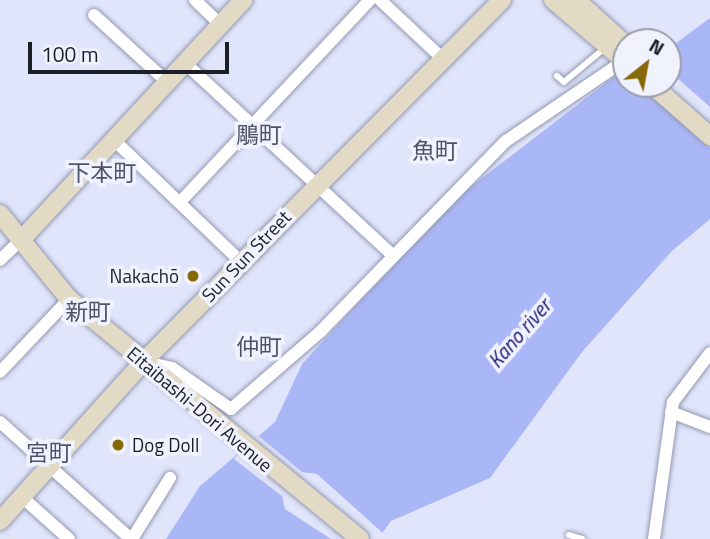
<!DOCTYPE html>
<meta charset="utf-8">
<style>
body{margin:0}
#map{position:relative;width:710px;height:539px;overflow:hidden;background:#e0e5fb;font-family:"Titillium Web","Noto Sans JP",sans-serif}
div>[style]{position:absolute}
.water>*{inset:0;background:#aab7f6}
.pier>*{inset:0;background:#e0e5fb}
.roads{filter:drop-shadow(0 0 2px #9399b3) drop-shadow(0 0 2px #9399b3)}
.lane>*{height:6px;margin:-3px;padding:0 3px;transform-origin:3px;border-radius:3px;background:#fff}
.street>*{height:12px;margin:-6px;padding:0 6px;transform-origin:6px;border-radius:6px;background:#fff}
.secondary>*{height:18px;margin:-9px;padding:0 9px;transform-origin:9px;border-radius:9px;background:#e2dac4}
.dots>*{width:19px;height:19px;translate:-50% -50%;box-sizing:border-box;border:4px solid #f0f3fe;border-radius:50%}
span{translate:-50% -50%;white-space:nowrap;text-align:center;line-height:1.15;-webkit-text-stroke:7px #f0f3fe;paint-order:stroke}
.street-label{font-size:19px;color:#1b1d27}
.poi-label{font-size:19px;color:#1b1d27}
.right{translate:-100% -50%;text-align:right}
.left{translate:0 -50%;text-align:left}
.water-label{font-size:21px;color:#1e1970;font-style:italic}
.quarter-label{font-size:23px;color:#4f546b}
.north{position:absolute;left:612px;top:28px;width:70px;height:70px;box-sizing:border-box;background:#f0f3fe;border:2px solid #9b9da8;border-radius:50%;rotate:31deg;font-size:19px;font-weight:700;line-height:28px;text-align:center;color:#1b1d27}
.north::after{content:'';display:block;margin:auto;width:24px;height:32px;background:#876905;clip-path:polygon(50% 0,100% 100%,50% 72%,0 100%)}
.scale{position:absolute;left:28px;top:42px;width:201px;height:32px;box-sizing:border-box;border:4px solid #1b1d27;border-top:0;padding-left:9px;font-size:21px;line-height:24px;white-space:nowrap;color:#1b1d27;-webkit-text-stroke:5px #f0f3fe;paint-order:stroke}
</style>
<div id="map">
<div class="water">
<i style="clip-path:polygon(710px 18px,710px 219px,672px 251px,582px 352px,490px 478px,391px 521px,378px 539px,166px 539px,200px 486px,275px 422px,302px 364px,451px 202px,616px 75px,626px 70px,626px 84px,668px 84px,668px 49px)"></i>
</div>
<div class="pier">
<i style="clip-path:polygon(668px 70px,710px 107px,710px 148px,638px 84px,668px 84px)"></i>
<i style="clip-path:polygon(256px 434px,302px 472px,317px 474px,385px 535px,382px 539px,331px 539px,285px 509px,282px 496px,234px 459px)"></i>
</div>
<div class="roads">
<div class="lane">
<i style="left:557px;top:76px;width:9px;rotate:41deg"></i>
<i style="left:564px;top:82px;width:55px;rotate:-39.8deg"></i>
<i style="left:569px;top:535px;width:14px;rotate:17deg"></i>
</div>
<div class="street">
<i style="left:195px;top:0;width:35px;rotate:44deg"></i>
<i style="left:380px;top:0;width:83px;rotate:43.1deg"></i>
<i style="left:94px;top:15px;width:99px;rotate:42.5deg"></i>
<i style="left:185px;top:63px;width:281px;rotate:42.8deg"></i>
<i style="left:114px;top:140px;width:176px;rotate:43.8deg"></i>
<i style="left:181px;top:201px;width:276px;rotate:-46.8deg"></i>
<i style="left:0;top:260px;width:30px;rotate:-44deg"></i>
<i style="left:150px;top:363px;width:23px;rotate:13deg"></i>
<i style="left:172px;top:368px;width:72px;rotate:34.8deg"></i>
<i style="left:231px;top:409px;width:118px;rotate:-40.9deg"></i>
<i style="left:320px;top:332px;width:267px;rotate:-45.8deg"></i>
<i style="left:506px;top:141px;width:132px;rotate:-34.2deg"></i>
<i style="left:0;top:372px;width:100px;rotate:-46.6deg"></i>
<i style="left:671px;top:412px;width:42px;rotate:21deg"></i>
<i style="left:0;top:422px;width:176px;rotate:41.8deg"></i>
<i style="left:22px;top:497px;width:63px;rotate:41.8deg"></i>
<i style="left:132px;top:539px;width:72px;rotate:-58.1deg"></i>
<i style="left:654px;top:539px;width:138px;rotate:-82.1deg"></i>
<i style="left:673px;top:402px;width:61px;rotate:-52.9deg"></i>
</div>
<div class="secondary">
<i style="left:553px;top:0;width:96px;rotate:40.3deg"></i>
<i style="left:576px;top:0;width:67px;rotate:42deg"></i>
<i style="left:651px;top:84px;width:79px;rotate:41.4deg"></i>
<i style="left:0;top:214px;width:109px;rotate:50.9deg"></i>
<i style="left:69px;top:299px;width:377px;rotate:39.5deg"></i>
<i style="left:22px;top:239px;width:326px;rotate:-47.2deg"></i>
<i style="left:0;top:521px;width:214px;rotate:-48deg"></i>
<i style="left:143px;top:362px;width:510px;rotate:-45.24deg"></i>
</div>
</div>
<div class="dots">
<i style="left:193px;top:276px;background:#876905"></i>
<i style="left:118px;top:445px;background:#876905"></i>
</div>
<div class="street-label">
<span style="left:246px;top:256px;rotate:-46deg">Sun Sun Street</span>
<span style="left:200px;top:409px;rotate:40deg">Eitaibashi-Dori Avenue</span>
</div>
<div class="poi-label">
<span class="right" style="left:179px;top:276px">Nakachō</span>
<span class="left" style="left:132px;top:445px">Dog Doll</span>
</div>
<div class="water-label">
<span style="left:519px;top:333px;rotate:-49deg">Kano river</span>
</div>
<div class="quarter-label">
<span style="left:259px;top:135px">鵰町</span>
<span style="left:435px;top:151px">魚町</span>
<span style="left:102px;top:173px">下本町</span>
<span style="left:88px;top:312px">新町</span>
<span style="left:259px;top:347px">仲町</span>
<span style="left:49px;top:453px">宮町</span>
</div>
<div class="north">N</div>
<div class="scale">100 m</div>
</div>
